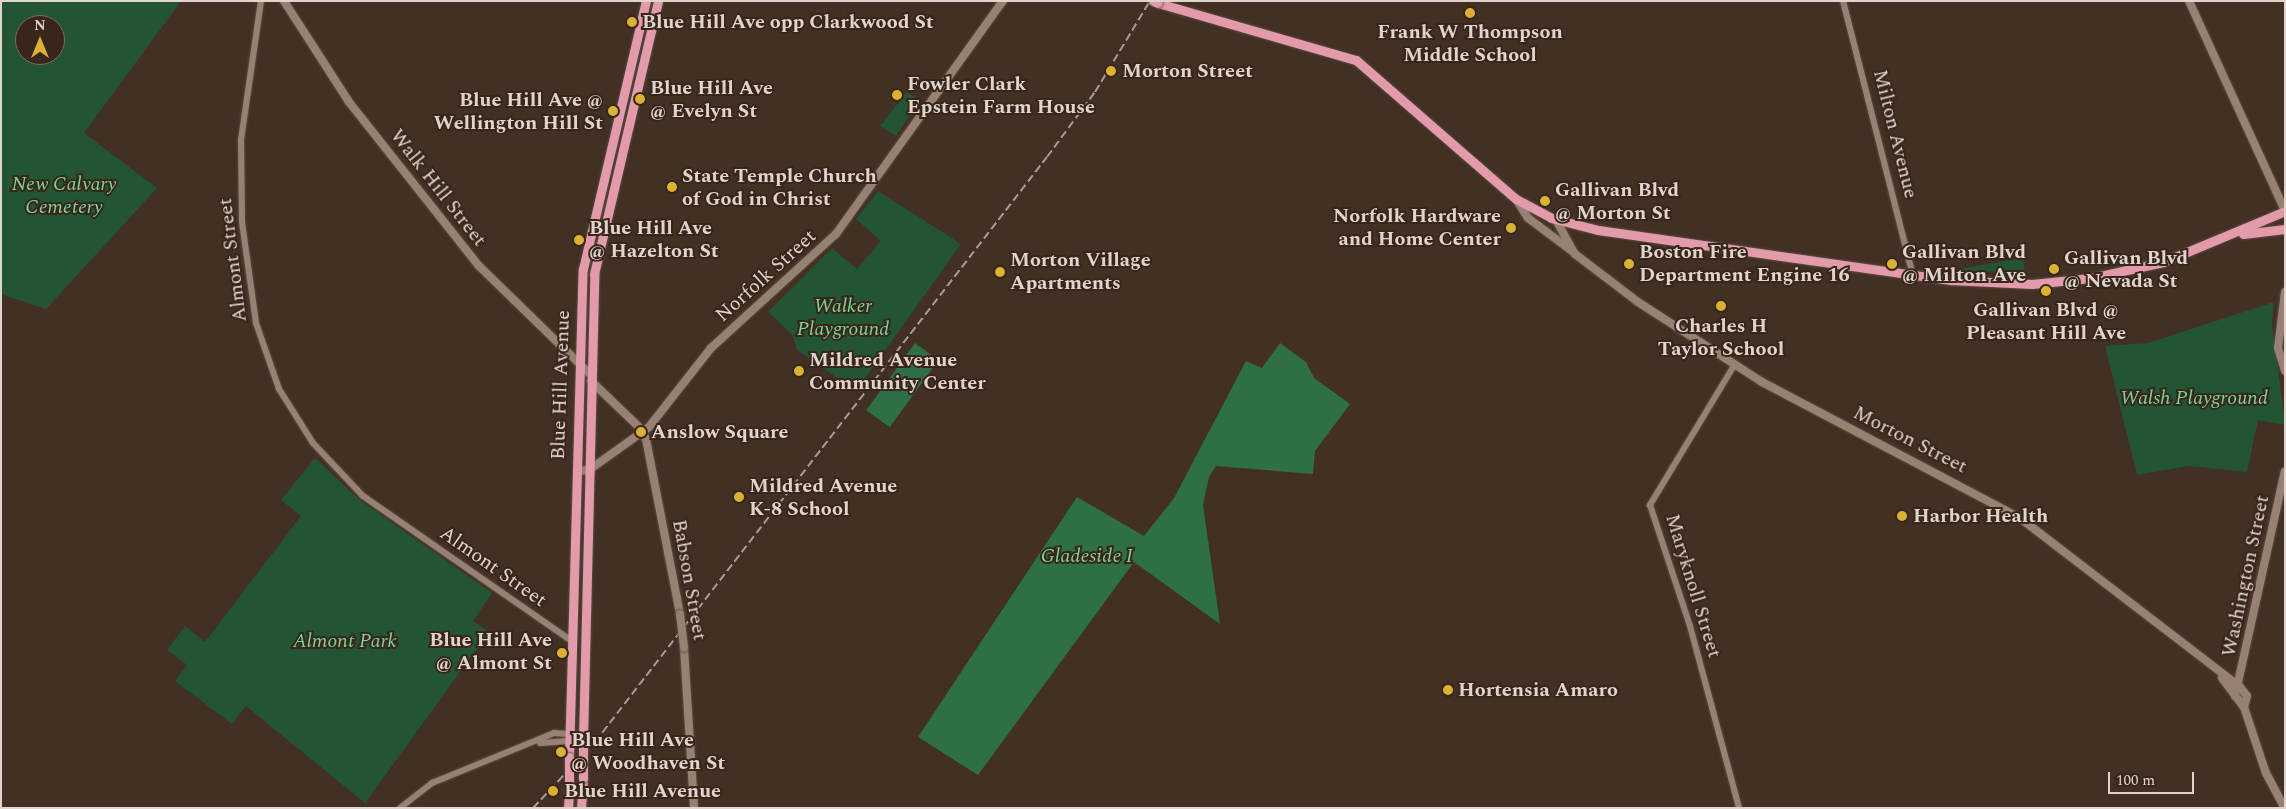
<!DOCTYPE html>
<style>
body{margin:0}
#map{position:relative;width:2286px;height:809px;overflow:hidden;background:#423024;font-family:Spectral,serif}
div>[style]{position:absolute}
.green>*{inset:0;background:#235534}
.forest>*{inset:0;background:#2f6f45;transform-origin:0 0}
.roads{filter:drop-shadow(0 0 1px #5c4c42) drop-shadow(0 0 1px #5c4c42)}
.tertiary>*{height:6px;margin:-3px;padding:0 3px;transform-origin:3px;border-radius:3px;background:#978173}
.secondary>*{height:8px;margin:-4px;padding:0 4px;transform-origin:4px;border-radius:4px;background:#978173}
.trunk>*{height:9px;margin:-4.5px;padding:0 4.5px;transform-origin:4.5px;border-radius:4.5px;background:#e39aaa}
.rail>*{height:2px;margin-top:-1px;transform-origin:0;background:repeating-linear-gradient(90deg,#aa9c94 0 8px,transparent 0 12px)}
.bridges{filter:drop-shadow(0 0 1px #5c4c42) drop-shadow(0 0 1px #5c4c42)}
.secondary-bridge>*{height:8px;margin:-4px;padding:0 4px;transform-origin:4px;border-radius:4px;background:#978173}
.trunk-bridge>*{height:9px;margin:-4.5px;padding:0 4.5px;transform-origin:4.5px;border-radius:4.5px;background:#e39aaa}
.dots>*{width:14px;height:14px;translate:-50% -50%;box-sizing:border-box;border:2px solid #38261a;border-radius:50%}
span{translate:-50% -50%;white-space:nowrap;text-align:center;line-height:1.15;-webkit-text-stroke:4px #38261a;paint-order:stroke}
.poi-label{font-size:20px;color:#e0d4cd;font-weight:700}
.left{translate:0 -50%;text-align:left}
.right{translate:-100% -50%;text-align:right}
.street-label{font-size:20px;color:#e0d4cd}
.park-label{font-size:20px;color:#7bd597;font-style:italic}
.frame{position:absolute;inset:0;border:2px solid #e0d4cd;pointer-events:none}
.north{position:absolute;left:15px;top:15px;width:50px;height:50px;box-sizing:border-box;background:#38261a;border:1px solid #7b6c62;border-radius:50%;rotate:0deg;font-size:14px;font-weight:700;line-height:20px;text-align:center;color:#e0d4cd}
.north::after{content:'';display:block;margin:auto;width:18px;height:22px;background:#dcb233;clip-path:polygon(50% 0,100% 100%,50% 72%,0 100%)}
.scale{position:absolute;left:2108px;top:772px;width:86px;height:22px;box-sizing:border-box;border:2px solid #e0d4cd;border-top:0;padding-left:6px;font-size:15px;line-height:18px;white-space:nowrap;color:#e0d4cd;-webkit-text-stroke:4px #38261a;paint-order:stroke}
</style>
<div id="map">
<div class="green">
<i style="clip-path:polygon(evenodd,1px 1px,181px 1px,84px 133px,157px 188px,46px 309px,1px 294px,1px 1px,25px 25px,55px 25px,55px 55px,25px 55px,25px 25px)"></i>
<i style="clip-path:polygon(907px 92px,920px 100px,896px 136px,880px 126px)"></i>
<i style="clip-path:polygon(878px 191px,961px 244px,856px 391px,797px 350px,792px 334px,768px 312px,832px 248px,857px 269px,881px 241px,856px 219px)"></i>
<i style="clip-path:polygon(2023px 258px,2025px 273px,1954px 270px)"></i>
<i style="clip-path:polygon(2274px 302px,2272px 323px,2285px 425px,2258px 420px,2247px 472px,2189px 466px,2137px 475px,2105px 346px,2148px 343px)"></i>
<i style="clip-path:polygon(315px 458px,361px 501px,492px 593px,473px 621px,489px 632px,365px 803px,246px 706px,232px 724px,175px 681px,187px 665px,167px 650px,185px 626px,205px 642px,301px 516px,281px 500px)"></i>
</div>
<div class="forest">
<i style="left:915px;top:343px;width:29px;height:83px;rotate:36deg"></i>
<i style="clip-path:polygon(1280px 343px,1306px 362px,1314px 378px,1350px 404px,1315px 451px,1313px 474px,1216px 466px,1209px 477px,1203px 505px,1220px 624px,1134px 562px,978px 775px,918px 737px,1077px 497px,1144px 536px,1174px 498px,1246px 361px,1262px 368px)"></i>
</div>
<div class="roads">
<div class="tertiary">
<i style="left:261px;top:1px;width:139px;rotate:98.2deg"></i>
<i style="left:241px;top:139px;width:83px;rotate:89.3deg"></i>
<i style="left:242px;top:222px;width:102px;rotate:82.1deg"></i>
<i style="left:256px;top:323px;width:70px;rotate:70.8deg"></i>
<i style="left:279px;top:389px;width:64px;rotate:57.8deg"></i>
<i style="left:313px;top:443px;width:73px;rotate:46.7deg"></i>
<i style="left:363px;top:496px;width:256px;rotate:34.8deg"></i>
<i style="left:1843px;top:1px;width:283px;rotate:75.7deg"></i>
<i style="left:1735px;top:364px;width:165px;rotate:121.1deg"></i>
<i style="left:1650px;top:505px;width:127px;rotate:71.7deg"></i>
<i style="left:1690px;top:626px;width:188px;rotate:74.9deg"></i>
<i style="left:540px;top:743px;width:43px;rotate:-4deg"></i>
<i style="left:400px;top:808px;width:41px;rotate:-38deg"></i>
<i style="left:432px;top:783px;width:132px;rotate:-22.3deg"></i>
<i style="left:554px;top:733px;width:29px;rotate:4deg"></i>
</div>
<div class="secondary">
<i style="left:284px;top:1px;width:120px;rotate:57.2deg"></i>
<i style="left:349px;top:102px;width:209px;rotate:51.6deg"></i>
<i style="left:479px;top:266px;width:156px;rotate:44.2deg"></i>
<i style="left:2189px;top:1px;width:231px;rotate:65.4deg"></i>
<i style="left:1516px;top:199px;width:22px;rotate:58deg"></i>
<i style="left:1528px;top:218px;width:55px;rotate:36.9deg"></i>
<i style="left:1556px;top:220px;width:39px;rotate:61deg"></i>
<i style="left:1575px;top:254px;width:79px;rotate:37.3deg"></i>
<i style="left:1638px;top:302px;width:148px;rotate:32.8deg"></i>
<i style="left:1762px;top:382px;width:292px;rotate:27.8deg"></i>
<i style="left:2020px;top:518px;width:277px;rotate:37.5deg"></i>
<i style="left:2240px;top:687px;width:11px;rotate:52deg"></i>
<i style="left:2247px;top:696px;width:11px;rotate:105deg"></i>
<i style="left:2285px;top:292px;width:56px;rotate:97.1deg"></i>
<i style="left:2278px;top:348px;width:24px;rotate:73deg"></i>
<i style="left:591px;top:381px;width:65px;rotate:43.8deg"></i>
<i style="left:638px;top:426px;width:15px;rotate:58deg"></i>
<i style="left:646px;top:439px;width:178px;rotate:79deg"></i>
<i style="left:577px;top:471px;width:12px;rotate:-5deg"></i>
<i style="left:589px;top:470px;width:74px;rotate:-35.6deg"></i>
<i style="left:649px;top:427px;width:100px;rotate:-51.9deg"></i>
<i style="left:711px;top:348px;width:169px;rotate:-42.4deg"></i>
<i style="left:836px;top:234px;width:287px;rotate:-54.4deg"></i>
<i style="left:684px;top:648px;width:160px;rotate:86.4deg"></i>
<i style="left:2222px;top:678px;width:36px;rotate:53deg"></i>
<i style="left:2244px;top:707px;width:70px;rotate:71.6deg"></i>
<i style="left:2266px;top:773px;width:40px;rotate:62deg"></i>
<i style="left:2235px;top:696px;width:230px;rotate:-77.5deg"></i>
</div>
<div class="trunk">
<i style="left:1158px;top:3px;width:206px;rotate:16.1deg"></i>
<i style="left:1356px;top:60px;width:212px;rotate:41deg"></i>
<i style="left:1516px;top:199px;width:40px;rotate:28deg"></i>
<i style="left:1551px;top:218px;width:49px;rotate:14.3deg"></i>
<i style="left:1598px;top:230px;width:356px;rotate:8.1deg"></i>
<i style="left:1950px;top:280px;width:82px;rotate:2.8deg"></i>
<i style="left:2032px;top:284px;width:59px;rotate:-5.8deg"></i>
<i style="left:2091px;top:278px;width:74px;rotate:-12.5deg"></i>
<i style="left:2163px;top:262px;width:132px;rotate:-22.7deg"></i>
<i style="left:2243px;top:234px;width:42px;rotate:-6.8deg"></i>
<i style="left:583px;top:740px;width:466px;rotate:-88.6deg"></i>
<i style="left:594px;top:274px;width:280px;rotate:-76.8deg"></i>
<i style="left:569px;top:757px;width:488px;rotate:-88.4deg"></i>
<i style="left:583px;top:269px;width:275px;rotate:-76.8deg"></i>
<i style="left:568px;top:808px;width:15px;rotate:-86deg"></i>
<i style="left:581px;top:808px;width:30px;rotate:-86deg"></i>
</div>
</div>
<div class="rail">
<i style="left:533px;top:808px;width:91px;rotate:-46.8deg"></i>
<i style="left:595px;top:742px;width:739px;rotate:-52.31deg"></i>
<i style="left:1047px;top:157px;width:81px;rotate:-53.6deg"></i>
<i style="left:1095px;top:92px;width:106px;rotate:-58.9deg"></i>
</div>
<div class="bridges">
<div class="secondary-bridge">
<i style="left:680px;top:614px;width:34px;rotate:83deg"></i>
</div>
<div class="trunk-bridge">
<i style="left:1153px;top:1px;width:5px;rotate:22deg"></i>
<i style="left:583px;top:778px;width:38px;rotate:-90deg"></i>
<i style="left:569px;top:793px;width:36px;rotate:-90deg"></i>
</div>
</div>
<div class="dots">
<i style="left:1470px;top:13px;background:#dcb233"></i>
<i style="left:632px;top:22px;background:#dcb233"></i>
<i style="left:1111px;top:71px;background:#dcb233"></i>
<i style="left:897px;top:95px;background:#dcb233"></i>
<i style="left:640px;top:99px;background:#dcb233"></i>
<i style="left:613px;top:111px;background:#dcb233"></i>
<i style="left:672px;top:187px;background:#dcb233"></i>
<i style="left:1545px;top:201px;background:#dcb233"></i>
<i style="left:1511px;top:228px;background:#dcb233"></i>
<i style="left:579px;top:240px;background:#dcb233"></i>
<i style="left:1629px;top:264px;background:#dcb233"></i>
<i style="left:1892px;top:264px;background:#dcb233"></i>
<i style="left:2054px;top:269px;background:#dcb233"></i>
<i style="left:1000px;top:272px;background:#dcb233"></i>
<i style="left:2046px;top:291px;background:#dcb233"></i>
<i style="left:1721px;top:306px;background:#dcb233"></i>
<i style="left:799px;top:371px;background:#dcb233"></i>
<i style="left:641px;top:432px;background:#dcb233"></i>
<i style="left:739px;top:497px;background:#dcb233"></i>
<i style="left:1902px;top:516px;background:#dcb233"></i>
<i style="left:562px;top:653px;background:#dcb233"></i>
<i style="left:1448px;top:690px;background:#dcb233"></i>
<i style="left:561px;top:752px;background:#dcb233"></i>
<i style="left:553px;top:791px;background:#dcb233"></i>
</div>
<div class="poi-label">
<span class="left" style="left:642px;top:22px">Blue Hill Ave opp Clarkwood St</span>
<span style="left:1470px;top:44px">Frank W Thompson<br>Middle School</span>
<span class="left" style="left:1122px;top:71px">Morton Street</span>
<span class="left" style="left:907px;top:96px">Fowler Clark<br>Epstein Farm House</span>
<span class="left" style="left:650px;top:100px">Blue Hill Ave<br>@ Evelyn St</span>
<span class="right" style="left:603px;top:112px">Blue Hill Ave @<br>Wellington Hill St</span>
<span class="left" style="left:682px;top:188px">State Temple Church<br>of God in Christ</span>
<span class="left" style="left:1555px;top:202px">Gallivan Blvd<br>@ Morton St</span>
<span class="right" style="left:1501px;top:228px">Norfolk Hardware<br>and Home Center</span>
<span class="left" style="left:589px;top:240px">Blue Hill Ave<br>@ Hazelton St</span>
<span class="left" style="left:1639px;top:264px">Boston Fire<br>Department Engine 16</span>
<span class="left" style="left:1902px;top:264px">Gallivan Blvd<br>@ Milton Ave</span>
<span class="left" style="left:2064px;top:270px">Gallivan Blvd<br>@ Nevada St</span>
<span class="left" style="left:1010px;top:272px">Morton Village<br>Apartments</span>
<span style="left:2046px;top:322px">Gallivan Blvd @<br>Pleasant Hill Ave</span>
<span style="left:1721px;top:338px">Charles H<br>Taylor School</span>
<span class="left" style="left:809px;top:372px">Mildred Avenue<br>Community Center</span>
<span class="left" style="left:651px;top:432px">Anslow Square</span>
<span class="left" style="left:749px;top:498px">Mildred Avenue<br>K-8 School</span>
<span class="left" style="left:1913px;top:516px">Harbor Health</span>
<span class="right" style="left:552px;top:652px">Blue Hill Ave<br>@ Almont St</span>
<span class="left" style="left:1458px;top:690px">Hortensia Amaro</span>
<span class="left" style="left:571px;top:752px">Blue Hill Ave<br>@ Woodhaven St</span>
<span class="left" style="left:564px;top:791px">Blue Hill Avenue</span>
</div>
<div class="street-label">
<span style="left:1895px;top:134px;rotate:76deg">Milton Avenue</span>
<span style="left:438px;top:188px;rotate:52deg">Walk Hill Street</span>
<span style="left:233px;top:260px;rotate:-97deg">Almont Street</span>
<span style="left:766px;top:276px;rotate:-42deg">Norfolk Street</span>
<span style="left:561px;top:385px;rotate:-88deg">Blue Hill Avenue</span>
<span style="left:1910px;top:440px;rotate:27deg">Morton Street</span>
<span style="left:493px;top:567px;rotate:35deg">Almont Street</span>
<span style="left:2246px;top:576px;rotate:-78deg">Washington Street</span>
<span style="left:689px;top:580px;rotate:80deg">Babson Street</span>
<span style="left:1693px;top:586px;rotate:73deg">Maryknoll Street</span>
</div>
<div class="park-label">
<span style="left:64px;top:196px">New Calvary<br>Cemetery</span>
<span style="left:843px;top:318px">Walker<br>Playground</span>
<span style="left:2194px;top:398px">Walsh Playground</span>
<span style="left:1087px;top:556px">Gladeside I</span>
<span style="left:345px;top:641px">Almont Park</span>
</div>
<div class="frame"></div>
<div class="north">N</div>
<div class="scale">100 m</div>
</div>
